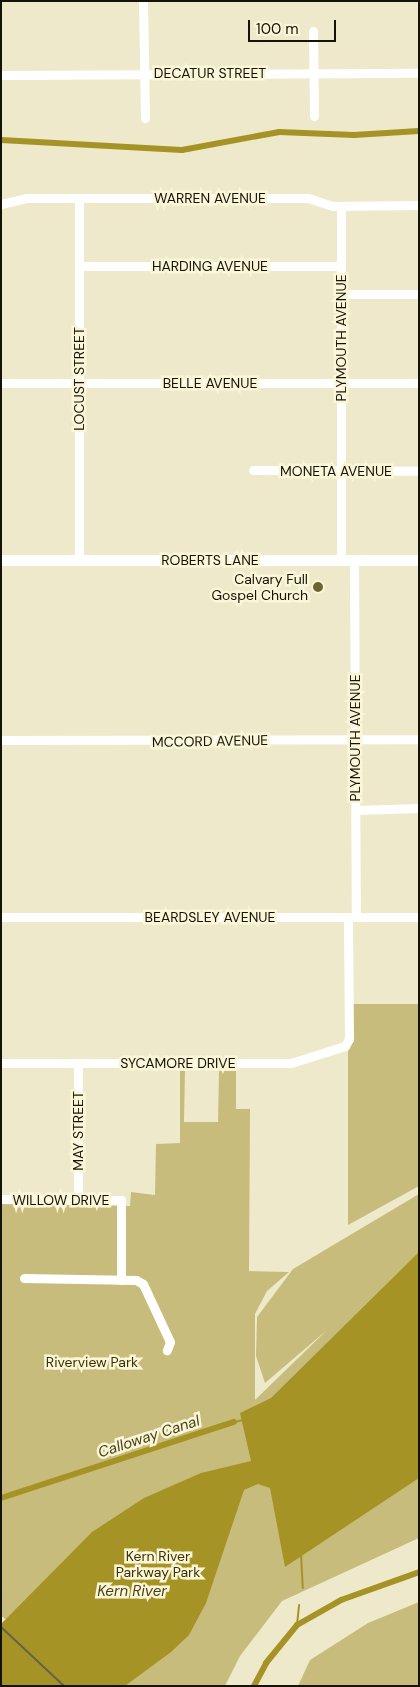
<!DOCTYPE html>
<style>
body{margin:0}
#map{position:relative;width:420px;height:1687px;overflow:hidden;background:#efe9cb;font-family:"DM Sans",sans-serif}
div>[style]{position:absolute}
.green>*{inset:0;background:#c8bc7c}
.water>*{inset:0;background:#a69326}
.stream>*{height:2px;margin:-1px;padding:0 1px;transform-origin:1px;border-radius:1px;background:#a69326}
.canal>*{height:6px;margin:-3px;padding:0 3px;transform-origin:3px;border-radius:3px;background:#a69326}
.minor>*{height:9px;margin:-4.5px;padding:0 4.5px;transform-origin:4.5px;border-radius:4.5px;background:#fff}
.major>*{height:11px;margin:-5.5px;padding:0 5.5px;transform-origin:5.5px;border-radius:5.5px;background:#fff}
.rail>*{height:2px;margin:-1px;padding:0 1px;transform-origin:1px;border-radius:1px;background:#656150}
.dots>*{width:14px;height:14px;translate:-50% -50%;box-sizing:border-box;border:2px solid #fcf6d8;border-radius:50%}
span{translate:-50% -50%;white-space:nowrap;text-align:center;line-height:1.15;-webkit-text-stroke:5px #fcf6d8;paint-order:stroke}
.street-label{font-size:14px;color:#151208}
.poi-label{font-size:14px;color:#151208}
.right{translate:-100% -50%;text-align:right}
.park-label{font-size:14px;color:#393104}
.water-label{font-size:15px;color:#473f14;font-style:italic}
.frame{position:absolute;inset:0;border:2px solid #151208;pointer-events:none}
.scale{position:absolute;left:248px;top:20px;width:88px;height:22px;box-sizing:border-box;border:2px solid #151208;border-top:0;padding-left:6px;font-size:15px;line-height:18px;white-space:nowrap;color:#151208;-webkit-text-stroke:4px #fcf6d8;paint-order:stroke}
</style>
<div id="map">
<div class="green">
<i style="clip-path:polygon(348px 1004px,419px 1004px,419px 1186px,348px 1225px)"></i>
<i style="clip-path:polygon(180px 1071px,185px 1071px,184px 1122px,218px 1122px,219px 1071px,236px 1071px,236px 1109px,250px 1109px,249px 1271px,289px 1272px,267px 1291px,255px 1314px,255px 1400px,327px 1330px,265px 1383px,256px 1356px,257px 1317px,293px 1269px,419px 1194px,419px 1538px,282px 1601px,240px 1656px,225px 1686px,106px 1686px,1px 1616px,1px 1204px,130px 1206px,131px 1192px,155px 1195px,156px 1144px,180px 1143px)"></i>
<i style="clip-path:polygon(419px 1602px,419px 1686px,298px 1686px,310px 1660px,368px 1623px)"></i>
</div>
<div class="water">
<i style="clip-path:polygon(419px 1252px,419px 1478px,285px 1567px,270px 1488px,258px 1484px,244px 1490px,206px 1603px,189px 1635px,171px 1652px,125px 1686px,1px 1686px,1px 1624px,92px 1532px,144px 1498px,201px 1473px,251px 1461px,240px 1413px,271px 1398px)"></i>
</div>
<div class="stream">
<i style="left:234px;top:1422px;width:10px;rotate:-11deg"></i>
<i style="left:301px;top:1554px;width:34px;rotate:87deg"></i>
<i style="left:297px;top:1625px;width:20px;rotate:-84deg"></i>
</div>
<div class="canal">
<i style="left:1px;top:140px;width:181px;rotate:3.2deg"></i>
<i style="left:182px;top:150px;width:99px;rotate:-10.5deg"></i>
<i style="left:279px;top:132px;width:75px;rotate:2.3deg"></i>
<i style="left:354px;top:135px;width:65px;rotate:-3.5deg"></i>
<i style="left:1px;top:1498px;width:245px;rotate:-18.1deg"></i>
<i style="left:254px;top:1686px;width:26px;rotate:-62deg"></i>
<i style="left:266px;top:1663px;width:49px;rotate:-50.8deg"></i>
<i style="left:297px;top:1625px;width:51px;rotate:-29.6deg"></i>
<i style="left:341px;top:1600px;width:83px;rotate:-19.7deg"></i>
</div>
<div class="minor">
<i style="left:143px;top:1px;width:117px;rotate:89deg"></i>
<i style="left:313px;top:31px;width:85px;rotate:89.3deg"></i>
<i style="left:1px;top:75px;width:418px;rotate:-0.3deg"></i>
<i style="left:1px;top:204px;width:28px;rotate:-13deg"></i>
<i style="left:28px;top:198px;width:280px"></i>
<i style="left:308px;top:198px;width:26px;rotate:18deg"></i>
<i style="left:333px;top:206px;width:86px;rotate:-0.7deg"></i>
<i style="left:341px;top:206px;width:354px;rotate:90deg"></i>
<i style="left:79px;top:266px;width:262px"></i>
<i style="left:341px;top:294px;width:78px"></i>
<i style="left:1px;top:383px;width:418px"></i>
<i style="left:253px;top:470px;width:166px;rotate:0.3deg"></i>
<i style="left:79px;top:560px;width:362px;rotate:-90deg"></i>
<i style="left:354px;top:560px;width:357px;rotate:89.7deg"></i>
<i style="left:1px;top:740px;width:418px;rotate:-0.1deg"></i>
<i style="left:356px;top:810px;width:63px;rotate:-1.8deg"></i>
<i style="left:1px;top:917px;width:418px"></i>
<i style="left:1px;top:1063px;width:290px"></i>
<i style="left:291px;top:1063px;width:57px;rotate:-17.5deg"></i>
<i style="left:345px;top:1046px;width:8px;rotate:-60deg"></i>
<i style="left:349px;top:1039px;width:122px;rotate:-90.5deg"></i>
<i style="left:1px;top:1199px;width:120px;rotate:0.5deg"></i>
<i style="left:121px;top:1200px;width:80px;rotate:90deg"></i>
<i style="left:78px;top:1199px;width:136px;rotate:-90deg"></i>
<i style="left:24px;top:1278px;width:112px;rotate:1deg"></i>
<i style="left:136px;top:1280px;width:8px;rotate:30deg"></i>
<i style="left:143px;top:1284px;width:64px;rotate:65deg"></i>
<i style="left:170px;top:1342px;width:9px;rotate:111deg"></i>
</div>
<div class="major">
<i style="left:1px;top:560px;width:418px"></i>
</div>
<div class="rail">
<i style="left:1px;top:1627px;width:86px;rotate:43.1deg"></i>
</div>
<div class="dots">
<i style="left:318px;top:587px;background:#6e6431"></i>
</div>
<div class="street-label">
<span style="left:210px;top:73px">DECATUR STREET</span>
<span style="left:210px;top:198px">WARREN AVENUE</span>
<span style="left:210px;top:266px">HARDING AVENUE</span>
<span style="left:341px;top:338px;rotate:-90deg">PLYMOUTH AVENUE</span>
<span style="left:79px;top:379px;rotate:-90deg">LOCUST STREET</span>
<span style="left:210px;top:383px">BELLE AVENUE</span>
<span style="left:336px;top:471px">MONETA AVENUE</span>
<span style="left:210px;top:560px">ROBERTS LANE</span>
<span style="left:355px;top:738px;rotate:-90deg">PLYMOUTH AVENUE</span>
<span style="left:210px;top:741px;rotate:-1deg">MCCORD AVENUE</span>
<span style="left:210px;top:917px">BEARDSLEY AVENUE</span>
<span style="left:178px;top:1063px">SYCAMORE DRIVE</span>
<span style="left:78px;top:1131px;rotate:-90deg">MAY STREET</span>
<span style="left:61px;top:1200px">WILLOW DRIVE</span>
</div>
<div class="poi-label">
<span class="right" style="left:308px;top:587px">Calvary Full<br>Gospel Church</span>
</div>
<div class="park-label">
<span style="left:92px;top:1362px">Riverview Park</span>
<span style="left:158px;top:1564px">Kern River<br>Parkway Park</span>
</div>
<div class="water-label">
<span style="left:149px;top:1437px;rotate:-18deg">Calloway Canal</span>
<span style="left:132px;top:1592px">Kern River</span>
</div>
<div class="frame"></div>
<div class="scale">100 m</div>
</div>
